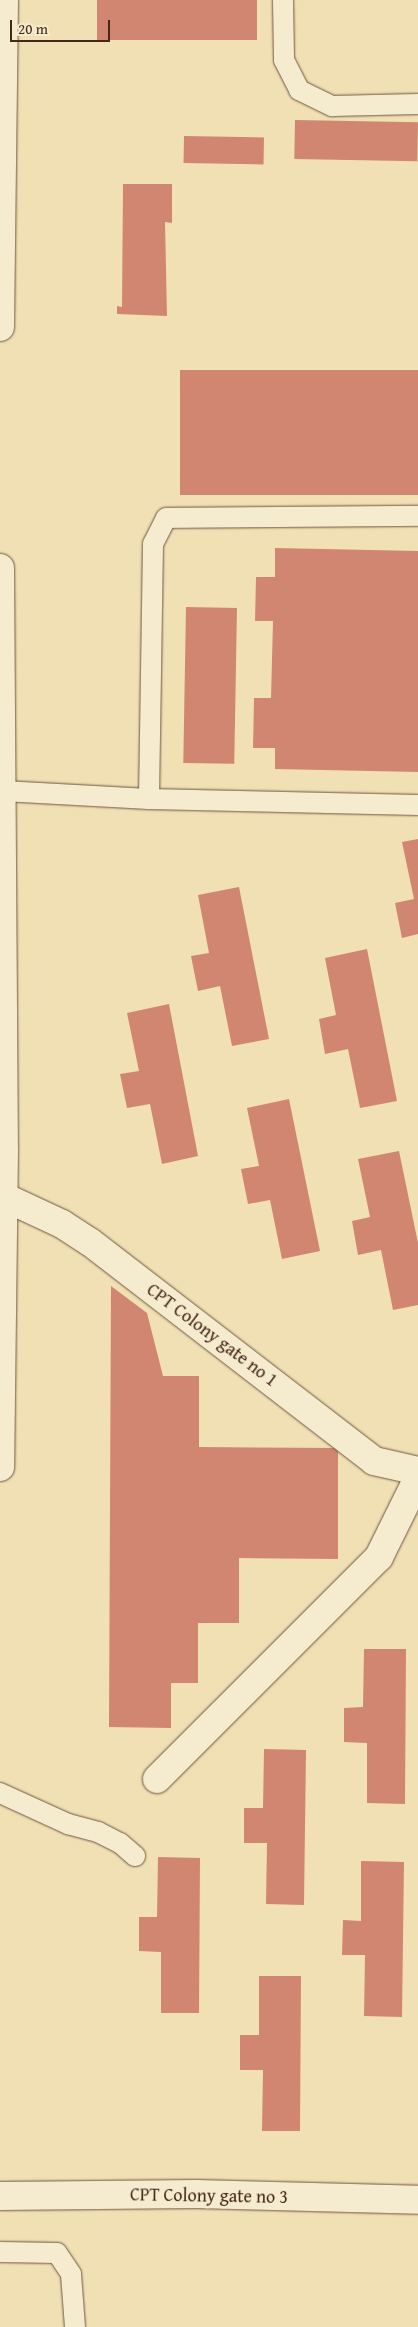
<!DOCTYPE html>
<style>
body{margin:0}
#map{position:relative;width:418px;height:2327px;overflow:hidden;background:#f0e0b3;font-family:"Gentium Book Plus",serif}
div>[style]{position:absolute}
.building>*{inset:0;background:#d18671;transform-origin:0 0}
.roads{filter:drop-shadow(0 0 1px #705640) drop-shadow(0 0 1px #705640)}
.lane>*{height:20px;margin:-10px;padding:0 10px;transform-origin:10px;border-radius:10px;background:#f5ebce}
.street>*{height:28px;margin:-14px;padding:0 14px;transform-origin:14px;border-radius:14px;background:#f5ebce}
.secondary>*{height:28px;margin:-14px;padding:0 14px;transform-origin:14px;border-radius:14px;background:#f5ebce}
span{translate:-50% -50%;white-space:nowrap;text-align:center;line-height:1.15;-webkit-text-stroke:5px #f5ebce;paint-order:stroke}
.street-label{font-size:18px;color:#45281a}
.scale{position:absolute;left:10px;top:20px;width:100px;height:22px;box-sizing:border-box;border:2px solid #45281a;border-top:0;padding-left:6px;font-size:15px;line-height:18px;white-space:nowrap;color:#45281a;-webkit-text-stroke:4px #f5ebce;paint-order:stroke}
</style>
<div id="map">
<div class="building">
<i style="left:97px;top:0;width:160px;height:40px"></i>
<i style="left:295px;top:120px;width:123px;height:39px;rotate:1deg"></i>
<i style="left:184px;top:136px;width:80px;height:27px;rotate:1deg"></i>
<i style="clip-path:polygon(123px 184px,172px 184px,172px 223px,165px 222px,167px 316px,117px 314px,117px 306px,122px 307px)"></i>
<i style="left:180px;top:370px;width:238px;height:125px"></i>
<i style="clip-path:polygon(275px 548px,418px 551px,418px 772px,275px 769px,275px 748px,253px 748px,254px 698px,271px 698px,273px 621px,255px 621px,256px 577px,275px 577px)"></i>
<i style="left:186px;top:607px;width:51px;height:156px;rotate:1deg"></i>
<i style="clip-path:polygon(418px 839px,418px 934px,402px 938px,395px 903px,414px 899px,402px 842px)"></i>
<i style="clip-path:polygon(239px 887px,269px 1039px,232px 1046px,220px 986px,198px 991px,191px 956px,209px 953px,198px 895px)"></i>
<i style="clip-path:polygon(367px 949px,397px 1101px,360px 1108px,348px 1049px,325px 1054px,319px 1019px,336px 1015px,325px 958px)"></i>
<i style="clip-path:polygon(169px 1004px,198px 1156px,162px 1164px,150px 1104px,127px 1108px,120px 1074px,139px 1071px,127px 1013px)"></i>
<i style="clip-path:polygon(289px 1099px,320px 1251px,282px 1259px,270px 1200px,248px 1204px,241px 1169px,259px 1166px,247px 1108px)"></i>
<i style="clip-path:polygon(399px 1151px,418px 1243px,418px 1305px,393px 1310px,381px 1250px,358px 1255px,352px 1221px,370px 1217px,358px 1159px)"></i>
<i style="clip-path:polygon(111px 1286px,147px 1313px,163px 1376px,199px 1376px,199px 1447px,338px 1448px,338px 1559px,239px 1558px,239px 1623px,198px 1623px,198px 1683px,171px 1683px,171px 1728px,109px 1727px)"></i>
<i style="clip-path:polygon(364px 1649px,406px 1649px,405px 1804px,367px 1803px,367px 1743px,344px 1742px,344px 1708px,363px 1707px)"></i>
<i style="clip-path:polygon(264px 1749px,306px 1750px,304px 1905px,266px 1904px,267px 1843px,244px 1843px,244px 1808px,263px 1808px)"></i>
<i style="clip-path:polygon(158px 1857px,200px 1858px,199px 2013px,161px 2013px,161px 1952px,139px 1951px,139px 1917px,157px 1917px)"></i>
<i style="clip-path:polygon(361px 1861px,404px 1862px,402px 2017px,364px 2016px,365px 1955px,342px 1955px,343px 1920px,361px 1921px)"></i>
<i style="clip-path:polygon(259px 1976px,301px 1976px,300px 2131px,262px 2131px,263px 2070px,240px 2070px,240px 2035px,259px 2035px)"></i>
</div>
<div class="roads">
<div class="lane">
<i style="left:283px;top:0;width:60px;rotate:89deg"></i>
<i style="left:284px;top:60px;width:34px;rotate:63deg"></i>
<i style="left:299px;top:90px;width:37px;rotate:26deg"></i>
<i style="left:332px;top:106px;width:86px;rotate:-1.3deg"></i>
<i style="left:3px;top:791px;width:146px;rotate:3.1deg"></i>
<i style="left:149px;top:799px;width:269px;rotate:1.3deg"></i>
<i style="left:149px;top:799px;width:255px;rotate:-89.1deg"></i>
<i style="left:153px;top:544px;width:29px;rotate:-63deg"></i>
<i style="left:166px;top:518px;width:252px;rotate:-0.5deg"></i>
<i style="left:0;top:1793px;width:75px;rotate:24.5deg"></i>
<i style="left:68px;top:1824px;width:31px;rotate:15deg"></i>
<i style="left:98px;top:1832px;width:25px;rotate:27deg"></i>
<i style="left:120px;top:1843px;width:20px;rotate:41deg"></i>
<i style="left:0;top:2252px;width:57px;rotate:1deg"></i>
<i style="left:57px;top:2253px;width:25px;rotate:56deg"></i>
<i style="left:71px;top:2274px;width:53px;rotate:85.7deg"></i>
</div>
<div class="street">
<i style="left:4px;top:1197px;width:64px;rotate:25deg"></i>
<i style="left:62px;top:1224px;width:33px;rotate:33deg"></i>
<i style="left:90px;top:1242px;width:359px;rotate:37.6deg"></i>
<i style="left:374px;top:1461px;width:45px;rotate:12.8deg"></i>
<i style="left:157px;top:1779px;width:314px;rotate:-45deg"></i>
<i style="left:379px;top:1557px;width:88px;rotate:-63.7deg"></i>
<i style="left:0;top:2196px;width:196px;rotate:-0.6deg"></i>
<i style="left:196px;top:2194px;width:222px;rotate:1.5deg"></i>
</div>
<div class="secondary">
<i style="left:0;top:327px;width:327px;rotate:-89.3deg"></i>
<i style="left:0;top:568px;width:582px;rotate:89.61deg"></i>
<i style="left:4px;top:1150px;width:317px;rotate:90.7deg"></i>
</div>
</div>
<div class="street-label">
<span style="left:212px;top:1335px;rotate:37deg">CPT Colony gate no 1</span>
<span style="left:209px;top:2196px;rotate:1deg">CPT Colony gate no 3</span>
</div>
<div class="scale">20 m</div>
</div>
